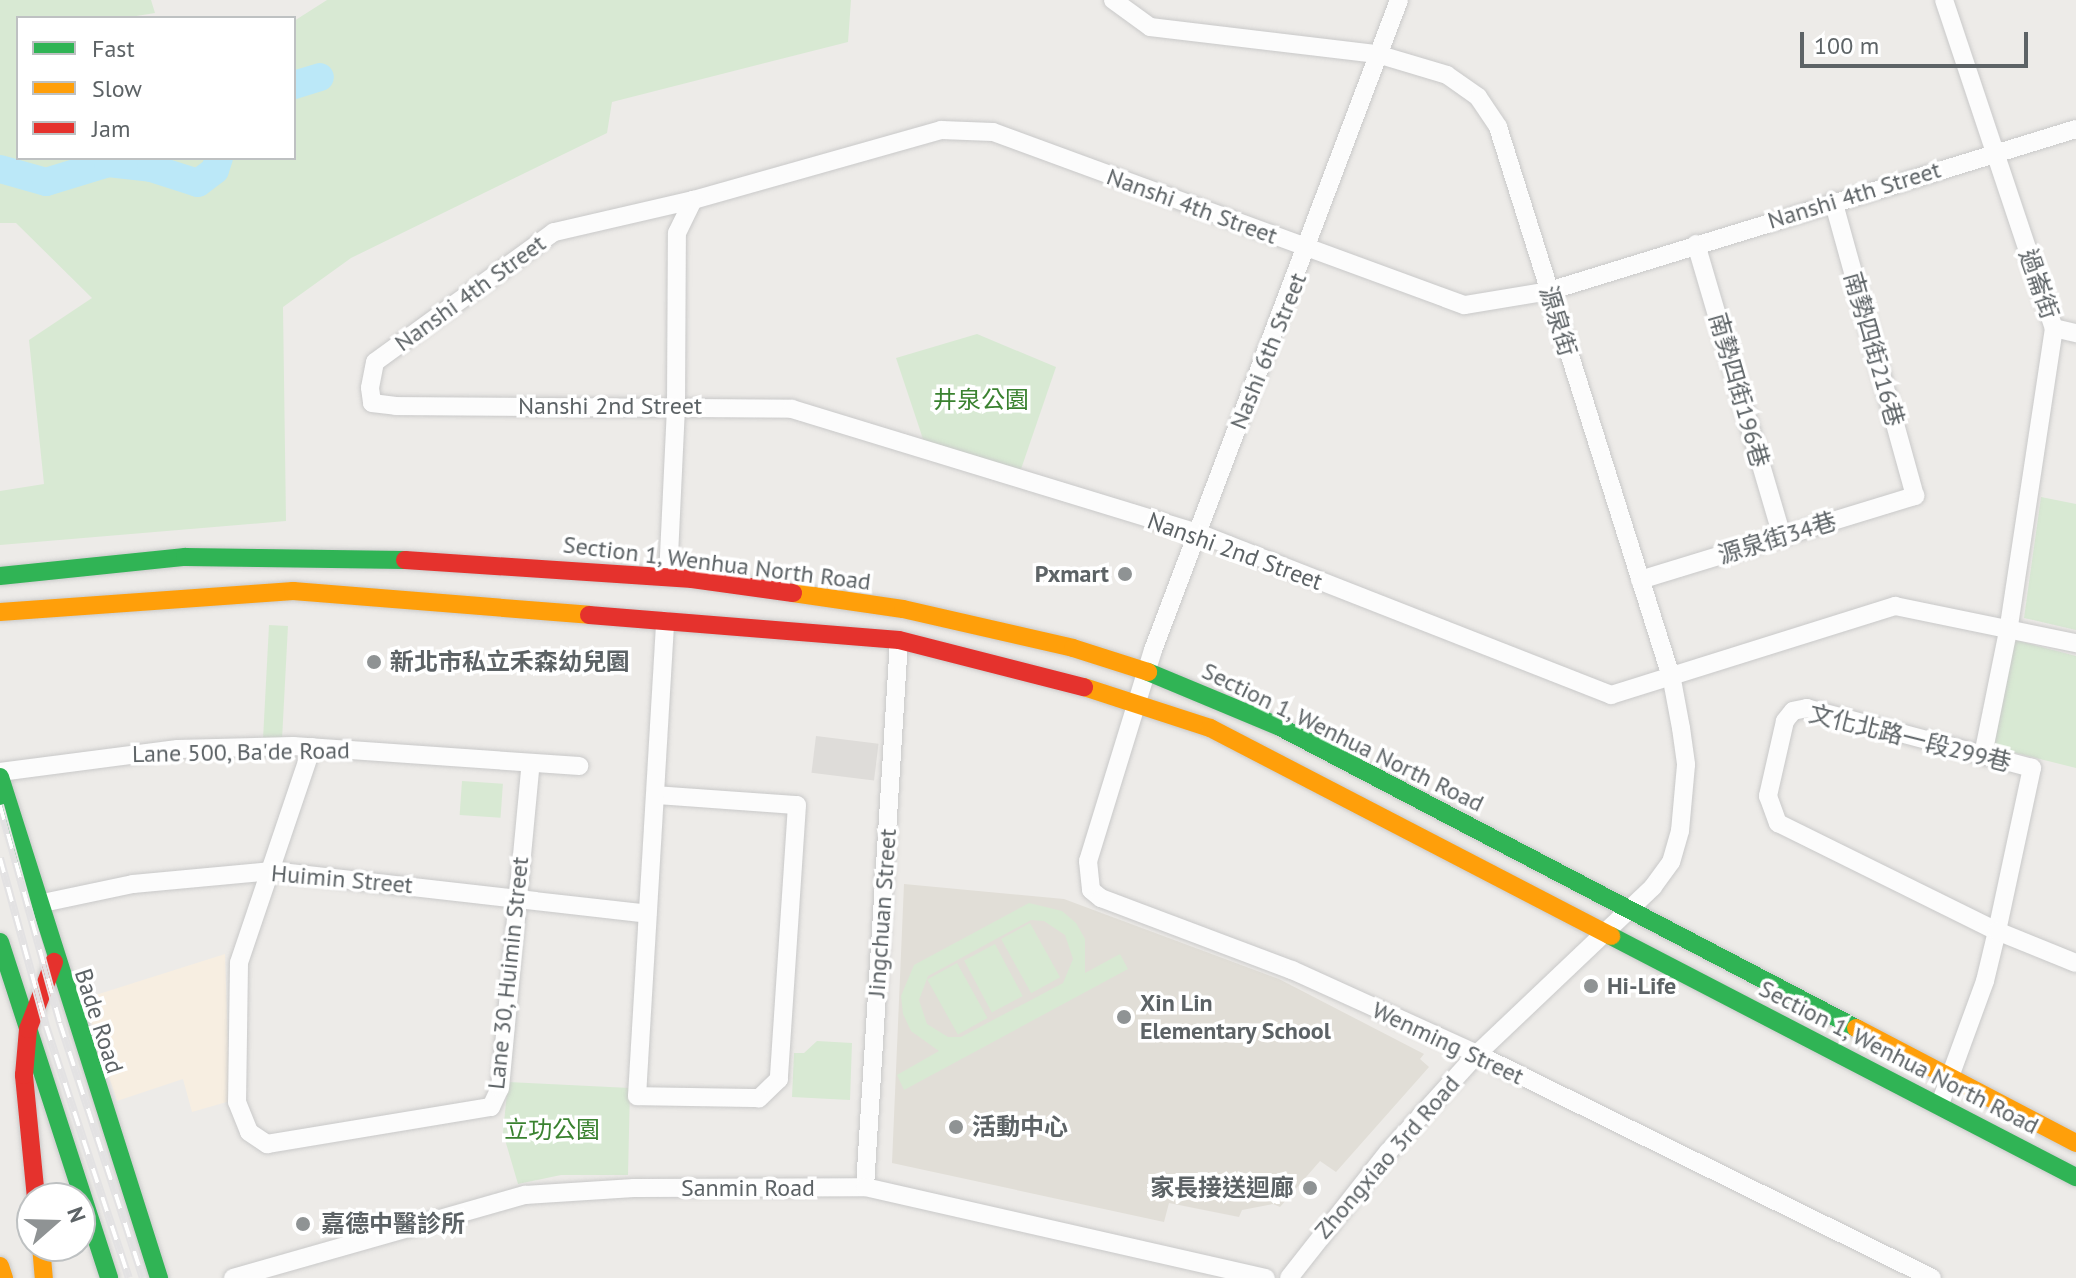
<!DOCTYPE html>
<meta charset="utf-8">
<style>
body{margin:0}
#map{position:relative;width:2076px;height:1278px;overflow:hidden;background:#edebe8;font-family:"PT Sans","Noto Sans TC",sans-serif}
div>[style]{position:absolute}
.commercial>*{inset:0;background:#f7eee1}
.industrial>*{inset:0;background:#dedcd9;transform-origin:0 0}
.education>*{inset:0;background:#e1ded7}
.green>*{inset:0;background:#d8e9d3;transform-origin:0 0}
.river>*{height:28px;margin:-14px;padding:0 14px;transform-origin:14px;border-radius:14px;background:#bbe8f8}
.roads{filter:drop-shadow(0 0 2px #c9c9c9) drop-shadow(0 0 2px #c9c9c9)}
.street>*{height:18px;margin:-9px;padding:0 9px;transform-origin:9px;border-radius:9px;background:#fcfcfc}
.fast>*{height:18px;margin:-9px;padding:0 9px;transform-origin:9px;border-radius:9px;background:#30b455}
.slow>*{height:18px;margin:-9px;padding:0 9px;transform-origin:9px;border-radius:9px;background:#ff9f0a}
.jam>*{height:18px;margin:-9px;padding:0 9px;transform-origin:9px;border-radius:9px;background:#e5322d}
.rail>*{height:8px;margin-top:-4px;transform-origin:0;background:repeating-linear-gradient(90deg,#fff 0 15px,#e3e2e3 0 30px);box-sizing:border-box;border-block:2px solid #e3e2e3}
.dots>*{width:22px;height:22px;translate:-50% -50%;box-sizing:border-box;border:4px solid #fff;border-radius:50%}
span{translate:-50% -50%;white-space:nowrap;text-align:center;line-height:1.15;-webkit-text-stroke:7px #fff;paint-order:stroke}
.street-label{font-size:24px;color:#5d6366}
.park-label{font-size:24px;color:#3a8230}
.poi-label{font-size:24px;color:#5d6366;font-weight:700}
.right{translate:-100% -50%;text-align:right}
.left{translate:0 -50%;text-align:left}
.legend{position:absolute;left:16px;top:16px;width:280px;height:144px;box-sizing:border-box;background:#fff;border:2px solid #bec1c2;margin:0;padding:10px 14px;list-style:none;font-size:24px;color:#5d6366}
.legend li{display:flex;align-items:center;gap:16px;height:40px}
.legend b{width:40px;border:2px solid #bec1c2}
.north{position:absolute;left:16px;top:1182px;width:80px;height:80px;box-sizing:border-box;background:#fff;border:2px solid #bec1c2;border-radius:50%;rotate:70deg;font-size:22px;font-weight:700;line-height:32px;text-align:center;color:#5d6366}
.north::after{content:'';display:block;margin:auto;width:28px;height:36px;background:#8f9394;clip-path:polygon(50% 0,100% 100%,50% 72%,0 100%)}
.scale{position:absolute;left:1800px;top:32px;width:228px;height:36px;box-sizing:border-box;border:4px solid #5d6366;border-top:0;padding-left:10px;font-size:24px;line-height:28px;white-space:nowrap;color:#5d6366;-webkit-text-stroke:6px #fff;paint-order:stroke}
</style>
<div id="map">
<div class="commercial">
<i style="clip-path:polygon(225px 954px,230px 1101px,192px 1112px,183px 1079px,117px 1101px,83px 999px)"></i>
</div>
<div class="industrial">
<i style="left:816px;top:736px;width:63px;height:37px;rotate:7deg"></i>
</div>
<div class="education">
<i style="clip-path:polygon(904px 884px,1064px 899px,1279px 979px,1424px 1054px,1420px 1059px,1429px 1067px,1336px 1172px,1320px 1161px,1280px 1207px,1273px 1204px,1242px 1210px,1239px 1217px,1169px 1203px,1164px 1222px,892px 1163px)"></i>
</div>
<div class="green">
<i style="clip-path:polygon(0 0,151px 0,155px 13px,124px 18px,18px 18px,18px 158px,294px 158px,294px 21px,327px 0,851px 0,848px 42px,612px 102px,607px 133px,351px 258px,283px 307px,286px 521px,0 545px,0 491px,44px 484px,29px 340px,92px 298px,16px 223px,0 223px)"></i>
<i style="clip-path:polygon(977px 334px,1056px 367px,1019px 475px,924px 442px,896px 358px)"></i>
<i style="clip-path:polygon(2041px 497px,2076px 504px,2076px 630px,2024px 618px)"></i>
<i style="left:269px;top:625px;width:19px;height:115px;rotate:3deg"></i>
<i style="clip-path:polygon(2015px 640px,2076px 656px,2076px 768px,1992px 747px)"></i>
<i style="left:462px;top:781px;width:41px;height:34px;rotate:4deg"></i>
<i style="clip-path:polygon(evenodd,1029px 903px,1062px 911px,1076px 923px,1085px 939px,1085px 973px,1120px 954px,1128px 969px,904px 1090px,897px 1075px,939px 1051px,911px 1031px,903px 1014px,901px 996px,914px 965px,1029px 903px,1031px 920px,1044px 921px,1065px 935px,1073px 959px,1063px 983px,961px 1037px,948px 1037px,927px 1024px,919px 1000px,928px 976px,1031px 920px)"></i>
<i style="left:1030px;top:923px;width:62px;height:33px;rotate:61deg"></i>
<i style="left:995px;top:944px;width:59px;height:35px;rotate:62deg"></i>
<i style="left:957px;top:963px;width:63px;height:34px;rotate:61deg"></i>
<i style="clip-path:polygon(817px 1041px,852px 1043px,850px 1100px,792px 1097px,794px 1053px,804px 1053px)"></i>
<i style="clip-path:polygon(508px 1082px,630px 1088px,628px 1175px,561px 1175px,518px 1184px,503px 1133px)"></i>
</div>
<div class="river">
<i style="left:294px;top:85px;width:27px;rotate:-17deg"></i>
<i style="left:0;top:169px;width:48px;rotate:15.8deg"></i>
<i style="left:46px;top:182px;width:65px;rotate:-17deg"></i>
<i style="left:108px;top:163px;width:43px;rotate:6.6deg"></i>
<i style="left:151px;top:168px;width:49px;rotate:17.7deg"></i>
<i style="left:198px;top:183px;width:21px;rotate:-37deg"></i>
<i style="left:215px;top:170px;width:13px;rotate:-72deg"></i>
</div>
<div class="roads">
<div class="street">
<i style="left:1113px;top:0;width:46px;rotate:36.1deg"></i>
<i style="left:1150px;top:27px;width:229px;rotate:6.8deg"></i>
<i style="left:1377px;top:54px;width:73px;rotate:16.7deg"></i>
<i style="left:1447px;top:75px;width:38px;rotate:35deg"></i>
<i style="left:1478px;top:97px;width:36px;rotate:56deg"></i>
<i style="left:1498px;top:127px;width:580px;rotate:72.53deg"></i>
<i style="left:1672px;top:680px;width:49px;rotate:79.4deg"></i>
<i style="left:1681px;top:728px;width:37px;rotate:82deg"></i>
<i style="left:1686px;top:765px;width:66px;rotate:95.2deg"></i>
<i style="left:1680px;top:831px;width:32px;rotate:106deg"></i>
<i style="left:1671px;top:862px;width:31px;rotate:126deg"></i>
<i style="left:1653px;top:887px;width:243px;rotate:136.5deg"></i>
<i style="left:1477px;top:1054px;width:132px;rotate:132.2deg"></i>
<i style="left:1388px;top:1152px;width:160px;rotate:128.2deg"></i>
<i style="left:1399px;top:0;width:695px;rotate:110.73deg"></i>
<i style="left:1153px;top:650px;width:221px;rotate:107.1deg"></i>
<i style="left:1088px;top:861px;width:29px;rotate:84deg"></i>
<i style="left:1091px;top:890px;width:13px;rotate:39deg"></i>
<i style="left:1101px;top:898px;width:204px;rotate:20.7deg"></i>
<i style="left:1292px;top:970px;width:203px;rotate:24.4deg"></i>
<i style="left:1477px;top:1054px;width:507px;rotate:26.21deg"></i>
<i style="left:1944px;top:0;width:346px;rotate:71.5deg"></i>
<i style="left:2054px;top:328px;width:301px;rotate:98.6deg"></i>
<i style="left:2009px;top:626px;width:132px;rotate:101.4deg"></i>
<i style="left:2076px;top:129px;width:551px;rotate:162.91deg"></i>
<i style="left:1549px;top:291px;width:86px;rotate:170.6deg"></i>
<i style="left:1464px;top:305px;width:502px;rotate:-159.83deg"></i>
<i style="left:993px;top:132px;width:52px;rotate:-177.8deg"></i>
<i style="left:941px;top:130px;width:258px;rotate:164.2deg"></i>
<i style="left:693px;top:200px;width:143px;rotate:167deg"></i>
<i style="left:554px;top:232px;width:221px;rotate:144deg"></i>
<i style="left:375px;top:362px;width:26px;rotate:101deg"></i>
<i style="left:370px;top:388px;width:15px;rotate:82deg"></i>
<i style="left:372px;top:403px;width:24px;rotate:7deg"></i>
<i style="left:396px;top:406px;width:396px;rotate:0.4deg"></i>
<i style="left:792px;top:409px;width:425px;rotate:17deg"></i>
<i style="left:1198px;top:533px;width:444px;rotate:21.4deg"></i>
<i style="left:1611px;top:695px;width:298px;rotate:-17.4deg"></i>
<i style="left:1895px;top:606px;width:185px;rotate:11.6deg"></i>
<i style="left:1696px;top:244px;width:305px;rotate:73.6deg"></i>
<i style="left:2054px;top:328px;width:23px;rotate:13deg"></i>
<i style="left:668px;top:577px;width:171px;rotate:-87.3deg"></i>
<i style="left:676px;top:406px;width:173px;rotate:-89.7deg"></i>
<i style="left:677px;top:233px;width:37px;rotate:-64deg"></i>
<i style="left:1640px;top:580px;width:288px;rotate:-17deg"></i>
<i style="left:1915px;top:496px;width:306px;rotate:-105.5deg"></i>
<i style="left:312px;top:747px;width:228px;rotate:108.7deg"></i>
<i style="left:239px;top:963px;width:139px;rotate:90.8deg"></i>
<i style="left:237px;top:1102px;width:32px;rotate:68deg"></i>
<i style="left:249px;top:1132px;width:22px;rotate:34deg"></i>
<i style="left:267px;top:1144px;width:227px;rotate:-9.4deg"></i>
<i style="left:491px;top:1107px;width:21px;rotate:-65deg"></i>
<i style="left:500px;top:1088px;width:326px;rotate:-84.6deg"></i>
<i style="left:0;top:772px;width:179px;rotate:-7.4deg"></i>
<i style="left:178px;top:749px;width:115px;rotate:-1.5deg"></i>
<i style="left:293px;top:746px;width:287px;rotate:4deg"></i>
<i style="left:656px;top:795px;width:141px;rotate:4.1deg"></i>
<i style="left:797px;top:805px;width:275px;rotate:93.8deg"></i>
<i style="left:779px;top:1079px;width:28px;rotate:136deg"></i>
<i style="left:759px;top:1098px;width:122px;rotate:-179.1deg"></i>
<i style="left:637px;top:1096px;width:476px;rotate:-86.6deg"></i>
<i style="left:38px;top:904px;width:97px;rotate:-11.9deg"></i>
<i style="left:133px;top:884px;width:140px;rotate:-5.3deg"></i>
<i style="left:272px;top:871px;width:378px;rotate:6.5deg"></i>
<i style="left:1940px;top:1104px;width:131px;rotate:-69.9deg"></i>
<i style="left:1985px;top:981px;width:51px;rotate:-76.5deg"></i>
<i style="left:1997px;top:931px;width:167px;rotate:-77.9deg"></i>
<i style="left:2032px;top:768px;width:233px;rotate:-165.1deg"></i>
<i style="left:1807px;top:708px;width:14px;rotate:168deg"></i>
<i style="left:1793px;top:711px;width:13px;rotate:129deg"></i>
<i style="left:1785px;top:721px;width:77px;rotate:102.8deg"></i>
<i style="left:1768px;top:796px;width:29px;rotate:70deg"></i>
<i style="left:1778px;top:823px;width:244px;rotate:26.3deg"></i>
<i style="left:1997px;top:931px;width:85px;rotate:22.1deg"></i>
<i style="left:865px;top:1187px;width:548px;rotate:-86.44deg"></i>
<i style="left:233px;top:1278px;width:304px;rotate:-15.9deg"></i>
<i style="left:525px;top:1195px;width:109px;rotate:-3.7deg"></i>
<i style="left:634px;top:1188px;width:231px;rotate:-0.2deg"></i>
<i style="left:865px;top:1187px;width:411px;rotate:12.8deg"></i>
</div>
<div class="fast">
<i style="left:0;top:576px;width:186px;rotate:-5.9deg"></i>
<i style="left:185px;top:557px;width:220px;rotate:0.8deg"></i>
<i style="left:1148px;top:672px;width:141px;rotate:22.6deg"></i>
<i style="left:1278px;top:726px;width:652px;rotate:27.59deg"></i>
<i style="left:0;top:777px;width:526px;rotate:72.39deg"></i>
<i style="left:1611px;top:936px;width:524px;rotate:27.4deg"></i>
<i style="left:0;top:942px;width:353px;rotate:72deg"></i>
</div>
<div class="slow">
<i style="left:793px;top:593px;width:111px;rotate:8.3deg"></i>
<i style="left:903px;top:609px;width:174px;rotate:12.9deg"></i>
<i style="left:1073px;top:648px;width:79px;rotate:17.7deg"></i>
<i style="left:0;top:612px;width:294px;rotate:-4.1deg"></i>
<i style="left:293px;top:591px;width:297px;rotate:4.6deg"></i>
<i style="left:1084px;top:687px;width:133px;rotate:18deg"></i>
<i style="left:1210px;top:728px;width:452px;rotate:27.4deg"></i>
<i style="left:1856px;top:1028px;width:248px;rotate:27.6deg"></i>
<i style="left:41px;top:1246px;width:32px;rotate:85deg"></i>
<i style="left:0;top:1266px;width:13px;rotate:72deg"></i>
</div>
<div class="jam">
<i style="left:405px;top:560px;width:288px;rotate:3.8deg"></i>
<i style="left:692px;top:579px;width:102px;rotate:7.9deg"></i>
<i style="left:589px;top:615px;width:311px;rotate:4.6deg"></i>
<i style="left:899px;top:640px;width:191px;rotate:14.3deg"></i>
<i style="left:36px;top:1198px;width:124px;rotate:-95.6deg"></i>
<i style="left:24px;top:1075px;width:46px;rotate:-85deg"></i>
<i style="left:28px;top:1029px;width:72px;rotate:-68.8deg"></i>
</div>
</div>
<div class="rail">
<i style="left:0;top:805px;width:226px;rotate:74.6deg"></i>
<i style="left:60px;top:1023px;width:268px;rotate:72deg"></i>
<i style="left:0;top:858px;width:174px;rotate:74.7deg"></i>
<i style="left:46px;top:1026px;width:265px;rotate:71.8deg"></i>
</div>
<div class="dots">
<i style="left:1125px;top:574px;background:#8f9394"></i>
<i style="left:374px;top:662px;background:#8f9394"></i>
<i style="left:1591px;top:986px;background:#8f9394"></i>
<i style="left:1124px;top:1017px;background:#8f9394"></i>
<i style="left:956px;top:1127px;background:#8f9394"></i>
<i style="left:1310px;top:1188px;background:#8f9394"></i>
<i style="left:303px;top:1224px;background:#8f9394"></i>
</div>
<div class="street-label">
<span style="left:1854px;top:195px;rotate:-17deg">Nanshi 4th Street</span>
<span style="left:1192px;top:206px;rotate:20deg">Nanshi 4th Street</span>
<span style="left:2039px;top:284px;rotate:71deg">過崙街</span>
<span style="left:470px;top:293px;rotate:-36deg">Nanshi 4th Street</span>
<span style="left:1558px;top:321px;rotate:73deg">源泉街</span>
<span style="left:1874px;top:349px;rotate:74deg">南勢四街216巷</span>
<span style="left:1268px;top:351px;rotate:-68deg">Nashi 6th Street</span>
<span style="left:1739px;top:390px;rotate:74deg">南勢四街196巷</span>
<span style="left:610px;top:406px">Nanshi 2nd Street</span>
<span style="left:1777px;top:538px;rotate:-17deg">源泉街34巷</span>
<span style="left:1235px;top:551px;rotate:20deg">Nanshi 2nd Street</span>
<span style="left:717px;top:563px;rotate:7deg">Section 1, Wenhua North Road</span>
<span style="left:1343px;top:737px;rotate:26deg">Section 1, Wenhua North Road</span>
<span style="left:1910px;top:738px;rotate:14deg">文化北路一段299巷</span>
<span style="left:241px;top:752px;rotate:-1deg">Lane 500, Ba'de Road</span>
<span style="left:342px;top:879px;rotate:5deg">Huimin Street</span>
<span style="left:882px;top:913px;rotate:-86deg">Jingchuan Street</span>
<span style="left:508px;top:973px;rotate:-84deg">Lane 30, Huimin Street</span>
<span style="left:99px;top:1021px;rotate:72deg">Bade Road</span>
<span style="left:1448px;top:1043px;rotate:25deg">Wenming Street</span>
<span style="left:1899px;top:1057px;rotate:27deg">Section 1, Wenhua North Road</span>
<span style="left:1387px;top:1157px;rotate:-49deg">Zhongxiao 3rd Road</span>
<span style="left:748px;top:1188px">Sanmin Road</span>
</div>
<div class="park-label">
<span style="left:981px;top:400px">井泉公園</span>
<span style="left:552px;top:1130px">立功公園</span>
</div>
<div class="poi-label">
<span class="right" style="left:1109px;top:574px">Pxmart</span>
<span class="left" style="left:390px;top:662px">新北市私立禾森幼兒園</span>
<span class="left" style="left:1607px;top:986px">Hi-Life</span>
<span class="left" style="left:1140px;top:1017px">Xin Lin<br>Elementary School</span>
<span class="left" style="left:972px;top:1127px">活動中心</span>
<span class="right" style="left:1294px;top:1188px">家長接送迴廊</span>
<span class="left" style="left:321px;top:1224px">嘉德中醫診所</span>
</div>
<ul class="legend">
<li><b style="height:10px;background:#30b455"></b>Fast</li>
<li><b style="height:10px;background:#ff9f0a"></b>Slow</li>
<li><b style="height:10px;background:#e5322d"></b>Jam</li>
</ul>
<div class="north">N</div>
<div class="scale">100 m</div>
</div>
